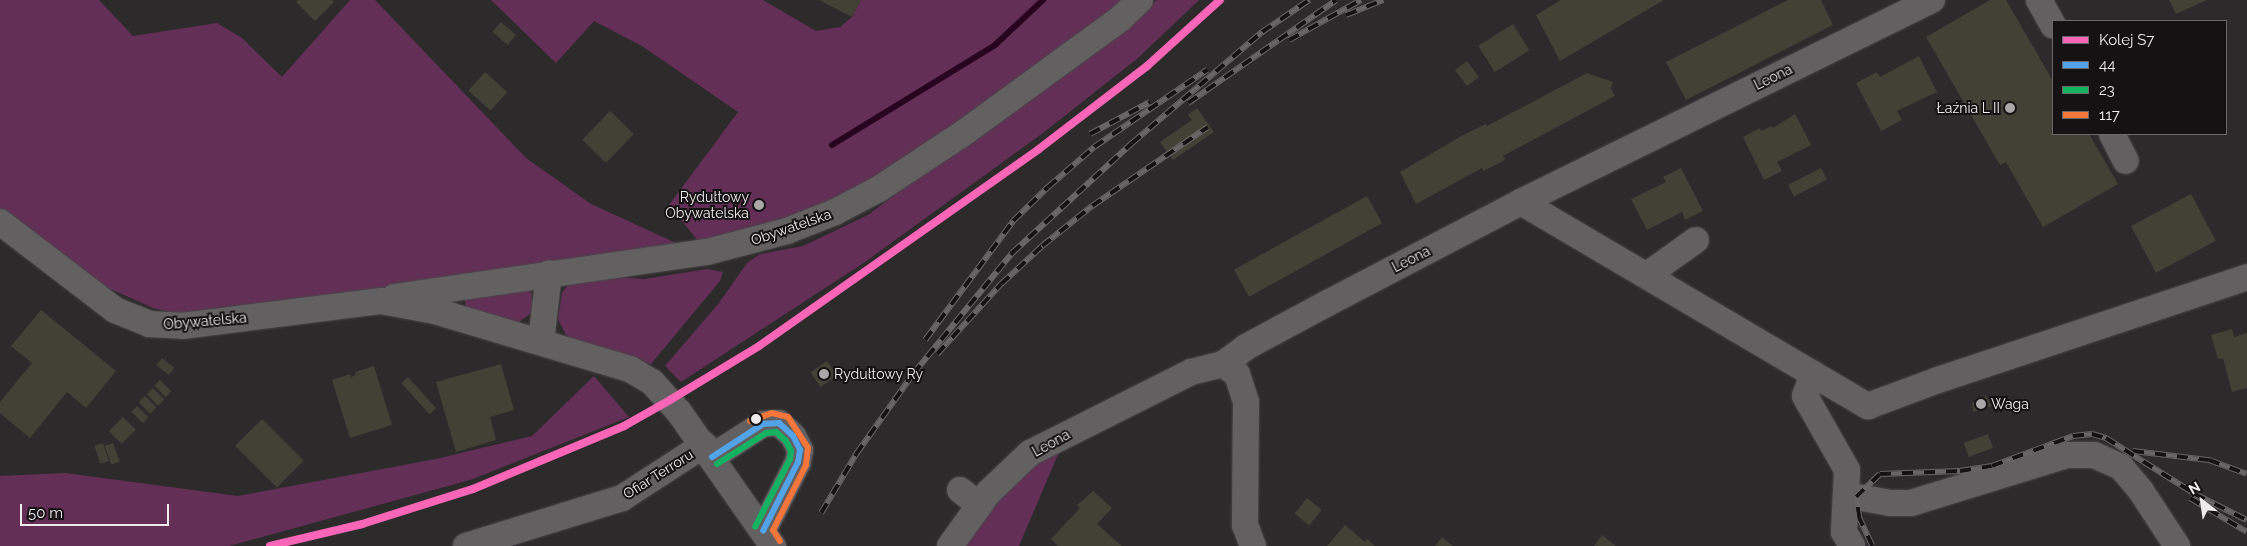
<!DOCTYPE html>
<meta charset="utf-8">
<style>
body{margin:0}
#map{position:relative;width:2247px;height:546px;overflow:hidden;background:#2d2a2c;font-family:Raleway,sans-serif}
div>[style]{position:absolute}
.green>*{inset:0;background:#632f56}
.stream>*{height:6px;margin:-3px;padding:0 3px;transform-origin:3px;border-radius:3px;background:#280420}
.building>*{inset:0;background:#424135;transform-origin:0 0}
.roads{filter:drop-shadow(0 0 1px #494648) drop-shadow(0 0 1px #494648)}
.minor>*{height:26px;margin:-13px;padding:0 13px;transform-origin:13px;border-radius:13px;background:#636062}
.rail>*{height:5.5px;margin-top:-2.75px;transform-origin:0;background:repeating-linear-gradient(90deg,#151214 0 11px,#676566 0 22px);box-sizing:border-box;border-block:1px solid #676566}
.bus-1>*{height:6px;margin:-3px;padding:0 3px;transform-origin:3px;border-radius:3px;background:#53a3e8}
.bus-2>*{height:6px;margin:-3px;padding:0 3px;transform-origin:3px;border-radius:3px;background:#13b361}
.bus-3>*{height:6px;margin:-3px;padding:0 3px;transform-origin:3px;border-radius:3px;background:#f5763a}
.rail-1>*{height:8px;margin:-4px;padding:0 4px;transform-origin:4px;border-radius:4px;background:#fa66b7}
.dots>*{width:14px;height:14px;translate:-50% -50%;box-sizing:border-box;border:2px solid #151214;border-radius:50%}
span{translate:-50% -50%;white-space:nowrap;text-align:center;line-height:1.15;-webkit-text-stroke:4px #151214;paint-order:stroke}
.street-label{font-size:14px;color:#efebed}
.poi-label{font-size:14px;color:#efebed}
.right{translate:-100% -50%;text-align:right}
.left{translate:0 -50%;text-align:left}
.legend{position:absolute;left:2052px;top:20px;width:175px;height:115px;box-sizing:border-box;background:#151214;border:1px solid #6c696b;margin:0;padding:6px 9px;list-style:none;font-size:15px;color:#efebed}
.legend li{display:flex;align-items:center;gap:10px;height:25px}
.legend b{width:25px;border:1px solid #6c696b}
.north{position:absolute;left:2177px;top:476px;width:50px;height:50px;-webkit-text-stroke:4px #151214;paint-order:stroke;rotate:330deg;font-size:14px;font-weight:700;line-height:20px;text-align:center;color:#efebed}
.north::after{content:'';display:block;margin:auto;width:18px;height:22px;background:#efebed;clip-path:polygon(50% 0,100% 100%,50% 72%,0 100%)}
.scale{position:absolute;left:20px;top:504px;width:149px;height:22px;box-sizing:border-box;border:2px solid #efebed;border-top:0;padding-left:6px;font-size:15px;line-height:18px;white-space:nowrap;color:#efebed;-webkit-text-stroke:4px #151214;paint-order:stroke}
</style>
<div id="map">
<div class="green">
<i style="clip-path:polygon(0 0,99px 0,133px 36px,217px 23px,242px 38px,282px 77px,350px 0,375px 0,526px 158px,591px 204px,676px 243px,551px 265px,198px 312px,174px 313px,153px 308px,97px 283px,0 210px)"></i>
<i style="clip-path:polygon(491px 0,763px 0,816px 31px,840px 27px,852px 17px,861px 0,1140px 0,879px 189px,707px 252px,669px 205px,738px 112px,642px 46px,594px 21px,556px 63px)"></i>
<i style="clip-path:polygon(1157px 0,1199px 0,1138px 58px,1043px 133px,865px 262px,681px 382px,665px 366px,719px 303px,747px 263px,760px 254px,803px 246px,868px 215px)"></i>
<i style="clip-path:polygon(707px 269px,723px 272px,720px 281px,651px 364px,581px 343px,566px 335px,558px 319px,562px 293px,570px 282px,616px 277px,644px 279px)"></i>
<i style="clip-path:polygon(523px 287px,531px 291px,534px 311px,516px 324px,468px 310px,465px 305px,465px 299px)"></i>
<i style="clip-path:polygon(594px 376px,629px 417px,470px 480px,229px 546px,0 546px,0 476px,65px 473px,238px 496px,436px 459px,532px 436px)"></i>
<i style="clip-path:polygon(1062px 445px,1019px 546px,960px 546px,1010px 482px)"></i>
</div>
<div class="stream">
<i style="left:832px;top:145px;width:191px;rotate:-31.5deg"></i>
<i style="left:995px;top:45px;width:66px;rotate:-43.2deg"></i>
</div>
<div class="building">
<i style="clip-path:polygon(298px 0,332px 0,334px 2px,315px 21px,296px 2px)"></i>
<i style="clip-path:polygon(819px 0,861px 0,852px 17px)"></i>
<i style="clip-path:polygon(1561px 0,1664px 0,1560px 61px,1536px 15px)"></i>
<i style="clip-path:polygon(1788px 0,1821px 0,1833px 25px,1686px 100px,1666px 62px)"></i>
<i style="clip-path:polygon(1990px 0,2006px 0,2053px 81px,2053px 134px,2089px 134px,2118px 184px,2043px 227px,2006px 162px,2000px 165px,1926px 37px)"></i>
<i style="clip-path:polygon(2169px 0,2207px 0,2176px 14px)"></i>
<i style="left:501px;top:22px;width:20px;height:13px;rotate:41deg"></i>
<i style="left:1513px;top:24px;width:31px;height:41px;rotate:58deg"></i>
<i style="clip-path:polygon(1919px 56px,1937px 92px,1897px 111px,1902px 120px,1881px 131px,1856px 83px,1877px 72px,1880px 77px)"></i>
<i style="left:1467px;top:61px;width:20px;height:15px;rotate:53deg"></i>
<i style="left:485px;top:72px;width:30px;height:25px;rotate:42deg"></i>
<i style="clip-path:polygon(1587px 73px,1613px 82px,1611px 88px,1615px 96px,1503px 156px,1505px 160px,1483px 171px,1482px 168px,1416px 204px,1400px 172px,1465px 134px,1486px 124px,1487px 126px)"></i>
<i style="clip-path:polygon(1197px 108px,1214px 132px,1173px 160px,1160px 142px,1192px 120px,1188px 115px)"></i>
<i style="left:610px;top:111px;width:33px;height:40px;rotate:44deg"></i>
<i style="clip-path:polygon(1795px 114px,1811px 145px,1777px 162px,1782px 171px,1764px 180px,1743px 137px,1760px 128px,1761px 131px,1771px 126px,1773px 128px)"></i>
<i style="clip-path:polygon(1681px 168px,1703px 211px,1685px 220px,1682px 212px,1647px 230px,1631px 199px,1666px 182px,1663px 177px)"></i>
<i style="left:1821px;top:168px;width:13px;height:37px;rotate:63deg"></i>
<i style="left:2191px;top:194px;width:53px;height:68px;rotate:62deg"></i>
<i style="left:1367px;top:196px;width:31px;height:152px;rotate:61deg"></i>
<i style="clip-path:polygon(41px 310px,116px 371px,86px 408px,67px 392px,30px 438px,0 413px,0 402px,32px 363px,11px 346px)"></i>
<i style="clip-path:polygon(2232px 329px,2234px 337px,2247px 333px,2247px 388px,2232px 392px,2223px 358px,2218px 359px,2211px 335px)"></i>
<i style="left:162px;top:358px;width:16px;height:9px;rotate:38deg"></i>
<i style="left:827px;top:361px;width:18px;height:20px;rotate:56deg"></i>
<i style="clip-path:polygon(501px 364px,514px 410px,490px 417px,496px 440px,456px 452px,436px 382px)"></i>
<i style="clip-path:polygon(374px 366px,392px 425px,350px 438px,332px 380px,350px 374px,351px 377px,356px 375px,355px 372px)"></i>
<i style="left:408px;top:377px;width:42px;height:9px;rotate:48deg"></i>
<i style="left:160px;top:380px;width:16px;height:8px;rotate:45deg"></i>
<i style="left:153px;top:388px;width:16px;height:9px;rotate:45deg"></i>
<i style="left:145px;top:396px;width:16px;height:9px;rotate:45deg"></i>
<i style="clip-path:polygon(1986px 396px,1992px 406px,1973px 412px,1972px 403px)"></i>
<i style="left:137px;top:406px;width:16px;height:8px;rotate:45deg"></i>
<i style="left:123px;top:417px;width:18px;height:20px;rotate:45deg"></i>
<i style="left:262px;top:419px;width:59px;height:38px;rotate:45deg"></i>
<i style="left:1988px;top:434px;width:15px;height:26px;rotate:70deg"></i>
<i style="left:103px;top:443px;width:19px;height:9px;rotate:72deg"></i>
<i style="left:113px;top:443px;width:20px;height:9px;rotate:70deg"></i>
<i style="clip-path:polygon(1093px 491px,1112px 508px,1097px 524px,1122px 546px,1058px 546px,1051px 539px,1080px 508px,1077px 505px)"></i>
<i style="left:1307px;top:498px;width:19px;height:20px;rotate:39deg"></i>
<i style="clip-path:polygon(1345px 525px,1365px 542px,1367px 539px,1375px 546px,1327px 546px)"></i>
<i style="clip-path:polygon(1602px 535px,1616px 546px,1594px 546px)"></i>
<i style="clip-path:polygon(1442px 537px,1453px 546px,1435px 546px)"></i>
</div>
<div class="roads">
<div class="minor">
<i style="left:2039px;top:0;width:29px;rotate:61deg"></i>
<i style="left:2112px;top:134px;width:30px;rotate:63deg"></i>
<i style="left:1521px;top:202px;width:403px;rotate:30.5deg"></i>
<i style="left:1868px;top:406px;width:75px;rotate:-20.4deg"></i>
<i style="left:1938px;top:380px;width:326px;rotate:-18.4deg"></i>
<i style="left:0;top:222px;width:145px;rotate:37.4deg"></i>
<i style="left:115px;top:310px;width:37px;rotate:22deg"></i>
<i style="left:149px;top:324px;width:33px;rotate:3deg"></i>
<i style="left:182px;top:326px;width:201px;rotate:-7.2deg"></i>
<i style="left:381px;top:301px;width:55px;rotate:10.5deg"></i>
<i style="left:435px;top:311px;width:203px;rotate:16.6deg"></i>
<i style="left:630px;top:369px;width:26px;rotate:31deg"></i>
<i style="left:652px;top:382px;width:40px;rotate:48deg"></i>
<i style="left:679px;top:412px;width:164px;rotate:55deg"></i>
<i style="left:1647px;top:275px;width:60px;rotate:-35.5deg"></i>
<i style="left:394px;top:297px;width:316px;rotate:-8.2deg"></i>
<i style="left:707px;top:252px;width:83px;rotate:-14.7deg"></i>
<i style="left:787px;top:231px;width:52px;rotate:-21.6deg"></i>
<i style="left:835px;top:212px;width:50px;rotate:-27.6deg"></i>
<i style="left:879px;top:189px;width:103px;rotate:-33.5deg"></i>
<i style="left:965px;top:132px;width:192px;rotate:-36.1deg"></i>
<i style="left:1120px;top:19px;width:28px;rotate:-44deg"></i>
<i style="left:541px;top:342px;width:69px;rotate:-83.4deg"></i>
<i style="left:1223px;top:364px;width:17px;rotate:36deg"></i>
<i style="left:1237px;top:374px;width:29px;rotate:72deg"></i>
<i style="left:1246px;top:402px;width:123px;rotate:90.5deg"></i>
<i style="left:1245px;top:525px;width:22px;rotate:69deg"></i>
<i style="left:1813px;top:374px;width:23px;rotate:110deg"></i>
<i style="left:1805px;top:396px;width:85px;rotate:60.4deg"></i>
<i style="left:1847px;top:470px;width:62px;rotate:92.8deg"></i>
<i style="left:1844px;top:532px;width:16px;rotate:60deg"></i>
<i style="left:712px;top:457px;width:61px;rotate:-32.9deg"></i>
<i style="left:763px;top:424px;width:16px;rotate:-4deg"></i>
<i style="left:779px;top:423px;width:19px;rotate:43deg"></i>
<i style="left:793px;top:436px;width:16px;rotate:63deg"></i>
<i style="left:800px;top:450px;width:12px;rotate:99deg"></i>
<i style="left:798px;top:462px;width:77px;rotate:116.9deg"></i>
<i style="left:960px;top:490px;width:24px;rotate:38deg"></i>
<i style="left:1846px;top:495px;width:45px;rotate:10.3deg"></i>
<i style="left:1890px;top:503px;width:21px"></i>
<i style="left:1911px;top:503px;width:163px;rotate:-17.1deg"></i>
<i style="left:2067px;top:455px;width:27px"></i>
<i style="left:2094px;top:455px;width:30px;rotate:24deg"></i>
<i style="left:2121px;top:467px;width:31px;rotate:50deg"></i>
<i style="left:2141px;top:491px;width:66px;rotate:56.8deg"></i>
<i style="left:466px;top:546px;width:163px;rotate:-17.1deg"></i>
<i style="left:622px;top:498px;width:98px;rotate:-32.9deg"></i>
<i style="left:950px;top:546px;width:67px;rotate:-54.2deg"></i>
<i style="left:989px;top:492px;width:57px;rotate:-43.6deg"></i>
<i style="left:1030px;top:453px;width:180px;rotate:-26.7deg"></i>
<i style="left:1191px;top:372px;width:33px;rotate:-14deg"></i>
<i style="left:1223px;top:364px;width:29px;rotate:-36deg"></i>
<i style="left:1246px;top:347px;width:91px;rotate:-28.3deg"></i>
<i style="left:1326px;top:304px;width:220px;rotate:-27.6deg"></i>
<i style="left:1521px;top:202px;width:458px;rotate:-26.2deg"></i>
</div>
</div>
<div class="rail">
<i style="left:1346px;top:15px;width:40px;rotate:-22deg"></i>
<i style="left:1289px;top:40px;width:82px;rotate:-29.1deg"></i>
<i style="left:1188px;top:103px;width:180px;rotate:-34.8deg"></i>
<i style="left:1090px;top:134px;width:68px;rotate:-28.1deg"></i>
<i style="left:925px;top:340px;width:148px;rotate:-53.5deg"></i>
<i style="left:1013px;top:221px;width:49px;rotate:-44.2deg"></i>
<i style="left:1048px;top:187px;width:61px;rotate:-41deg"></i>
<i style="left:1094px;top:147px;width:137px;rotate:-34.3deg"></i>
<i style="left:937px;top:354px;width:95px;rotate:-47.6deg"></i>
<i style="left:1001px;top:284px;width:56px;rotate:-42.8deg"></i>
<i style="left:1042px;top:246px;width:64px;rotate:-38.7deg"></i>
<i style="left:1092px;top:206px;width:140px;rotate:-34.3deg"></i>
<i style="left:2133px;top:451px;width:77px;rotate:6.8deg"></i>
<i style="left:2209px;top:460px;width:40px;rotate:20.2deg"></i>
<i style="left:2190px;top:498px;width:66px;rotate:30.8deg"></i>
<i style="left:821px;top:513px;width:69px;rotate:-59.3deg"></i>
<i style="left:856px;top:454px;width:98px;rotate:-54.5deg"></i>
<i style="left:913px;top:374px;width:156px;rotate:-50.7deg"></i>
<i style="left:1012px;top:253px;width:163px;rotate:-42.5deg"></i>
<i style="left:1132px;top:143px;width:171px;rotate:-40.5deg"></i>
<i style="left:1262px;top:32px;width:57px;rotate:-34.2deg"></i>
<i style="left:1872px;top:546px;width:31px;rotate:-115deg"></i>
<i style="left:1859px;top:518px;width:21px;rotate:-98deg"></i>
<i style="left:1856px;top:497px;width:33px;rotate:-44deg"></i>
<i style="left:1880px;top:474px;width:80px;rotate:-2.1deg"></i>
<i style="left:1960px;top:471px;width:32px;rotate:-9deg"></i>
<i style="left:1992px;top:466px;width:86px;rotate:-20.3deg"></i>
<i style="left:2073px;top:436px;width:19px;rotate:-6deg"></i>
<i style="left:2092px;top:434px;width:15px;rotate:16deg"></i>
<i style="left:2106px;top:438px;width:105px;rotate:32.2deg"></i>
<i style="left:2195px;top:494px;width:58px;rotate:26.6deg"></i>
</div>
<div class="bus-1">
<i style="left:712px;top:457px;width:61px;rotate:-32.9deg"></i>
<i style="left:763px;top:424px;width:16px;rotate:-4deg"></i>
<i style="left:779px;top:423px;width:19px;rotate:43deg"></i>
<i style="left:793px;top:436px;width:16px;rotate:63deg"></i>
<i style="left:800px;top:450px;width:12px;rotate:99deg"></i>
<i style="left:798px;top:462px;width:77px;rotate:116.9deg"></i>
</div>
<div class="bus-2">
<i style="left:717px;top:464px;width:58px;rotate:-32.3deg"></i>
<i style="left:766px;top:433px;width:10px;rotate:-6deg"></i>
<i style="left:776px;top:432px;width:13px;rotate:42deg"></i>
<i style="left:786px;top:441px;width:11px;rotate:63deg"></i>
<i style="left:791px;top:451px;width:8px;rotate:97deg"></i>
<i style="left:790px;top:459px;width:76px;rotate:117.2deg"></i>
</div>
<div class="bus-3">
<i style="left:750px;top:421px;width:23px;rotate:-20deg"></i>
<i style="left:772px;top:413px;width:16px;rotate:14deg"></i>
<i style="left:788px;top:417px;width:37px;rotate:57deg"></i>
<i style="left:808px;top:448px;width:17px;rotate:97deg"></i>
<i style="left:806px;top:465px;width:73px;rotate:116.9deg"></i>
<i style="left:773px;top:530px;width:13px;rotate:58deg"></i>
</div>
<div class="rail-1">
<i style="left:270px;top:546px;width:95px;rotate:-13.4deg"></i>
<i style="left:362px;top:524px;width:116px;rotate:-17.5deg"></i>
<i style="left:473px;top:489px;width:164px;rotate:-22.6deg"></i>
<i style="left:624px;top:426px;width:53px;rotate:-29.5deg"></i>
<i style="left:670px;top:400px;width:104px;rotate:-31.2deg"></i>
<i style="left:759px;top:346px;width:342px;rotate:-35.1deg"></i>
<i style="left:1039px;top:149px;width:136px;rotate:-37.5deg"></i>
<i style="left:1147px;top:66px;width:98px;rotate:-42.1deg"></i>
</div>
<div class="dots">
<i style="left:2010px;top:108px;background:#aba7a9"></i>
<i style="left:759px;top:205px;background:#aba7a9"></i>
<i style="left:824px;top:374px;background:#aba7a9"></i>
<i style="left:1981px;top:404px;background:#aba7a9"></i>
<i style="left:756px;top:419px;background:#efebed"></i>
</div>
<div class="street-label">
<span style="left:1773px;top:77px;rotate:-26deg">Leona</span>
<span style="left:791px;top:227px;rotate:-19deg">Obywatelska</span>
<span style="left:1411px;top:259px;rotate:-27deg">Leona</span>
<span style="left:205px;top:321px;rotate:-5deg">Obywatelska</span>
<span style="left:1051px;top:443px;rotate:-29deg">Leona</span>
<span style="left:658px;top:474px;rotate:-32deg">Ofiar Terroru</span>
</div>
<div class="poi-label">
<span class="right" style="left:2000px;top:108px">Łaźnia L II</span>
<span class="right" style="left:749px;top:205px">Rydułtowy<br>Obywatelska</span>
<span class="left" style="left:834px;top:374px">Rydułtowy Ry</span>
<span class="left" style="left:1991px;top:404px">Waga</span>
</div>
<ul class="legend">
<li><b style="height:6px;background:#fa66b7"></b>Kolej S7</li>
<li><b style="height:6px;background:#53a3e8"></b>44</li>
<li><b style="height:6px;background:#13b361"></b>23</li>
<li><b style="height:6px;background:#f5763a"></b>117</li>
</ul>
<div class="north">N</div>
<div class="scale">50 m</div>
</div>
